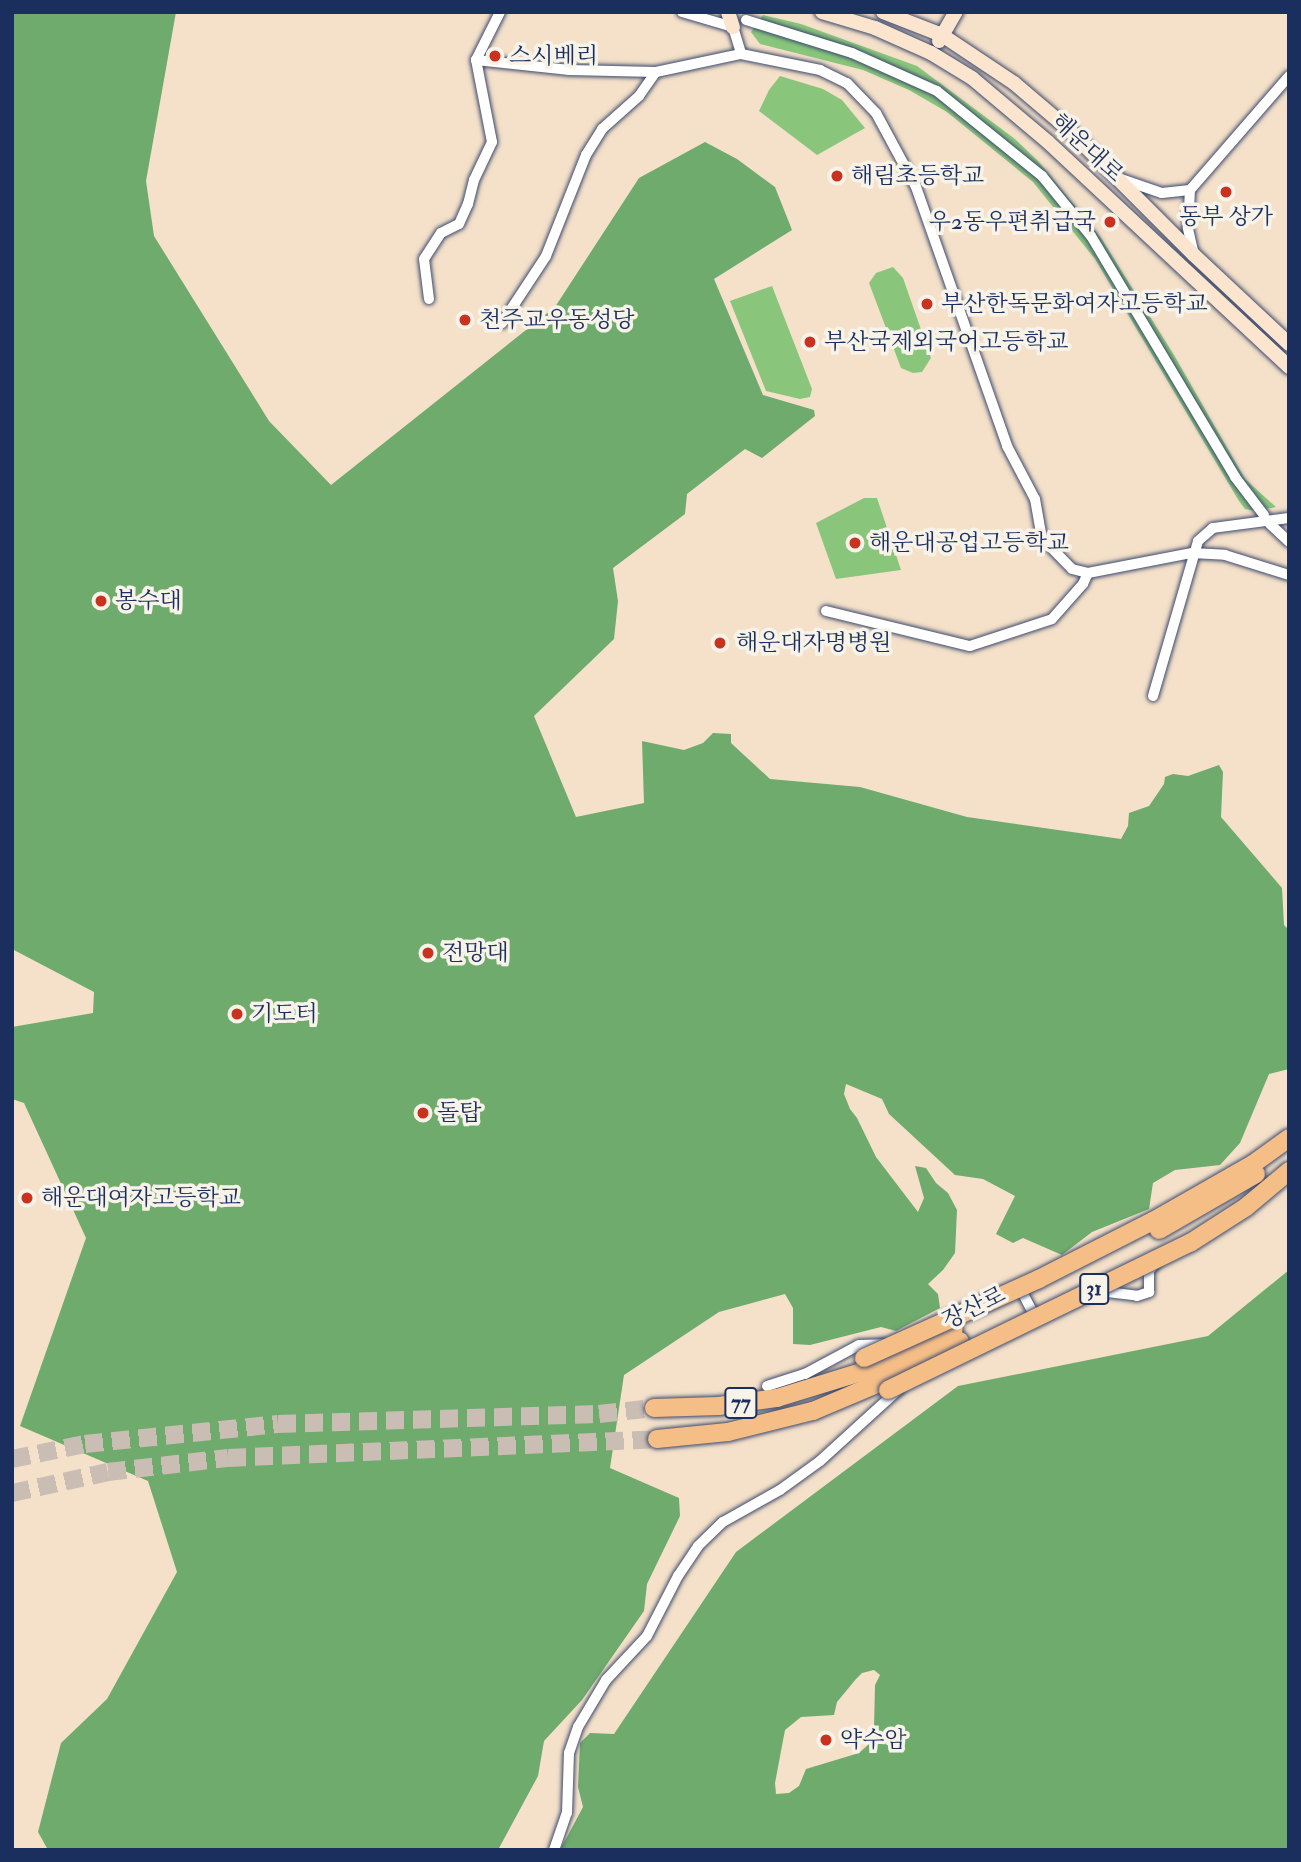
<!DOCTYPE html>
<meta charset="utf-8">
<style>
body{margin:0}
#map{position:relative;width:1301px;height:1862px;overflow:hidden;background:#f5e1c9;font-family:"IM FELL Double Pica","Noto Serif KR",serif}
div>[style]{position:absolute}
.green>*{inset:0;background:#89c67c}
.forest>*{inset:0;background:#6eab6c}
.highway-tunnel>*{height:18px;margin-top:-9px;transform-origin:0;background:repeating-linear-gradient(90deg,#c9bdb4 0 18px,transparent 0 27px)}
.roads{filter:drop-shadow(0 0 2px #3c4a6e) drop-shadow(0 0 2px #3c4a6e)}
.street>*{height:10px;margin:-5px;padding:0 5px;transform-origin:5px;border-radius:5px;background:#fff}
.secondary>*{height:14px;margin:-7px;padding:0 7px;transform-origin:7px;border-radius:7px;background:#fbe5cf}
.highway>*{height:18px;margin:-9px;padding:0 9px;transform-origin:9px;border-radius:9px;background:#f6be87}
.bridges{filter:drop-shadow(0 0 2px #3c4a6e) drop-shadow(0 0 2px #3c4a6e)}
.highway-bridge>*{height:18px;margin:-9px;padding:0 9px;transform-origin:9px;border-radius:9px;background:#f6be87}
.dots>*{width:19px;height:19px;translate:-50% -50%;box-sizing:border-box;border:4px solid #f7f3e8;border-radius:50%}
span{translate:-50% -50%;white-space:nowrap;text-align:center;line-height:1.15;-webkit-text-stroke:7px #f7f3e8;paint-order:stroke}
.shield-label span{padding:2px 5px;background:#f7f3e8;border:2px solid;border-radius:5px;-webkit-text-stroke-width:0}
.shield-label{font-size:21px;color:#1b2f5e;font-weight:700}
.poi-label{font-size:23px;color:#1b2f5e}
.left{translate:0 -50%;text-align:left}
.right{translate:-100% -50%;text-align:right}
.street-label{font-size:23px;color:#1b2f5e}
.frame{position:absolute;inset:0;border:14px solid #1b2f5e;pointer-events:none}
</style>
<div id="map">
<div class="green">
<i style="clip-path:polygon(763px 15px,801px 24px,917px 66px,1015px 139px,1039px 162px,1101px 238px,1174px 355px,1245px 479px,1276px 507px,1255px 511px,1245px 509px,1239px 501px,1095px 259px,1033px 182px,947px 112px,909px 90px,863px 70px,760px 44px,751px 32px)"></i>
<i style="clip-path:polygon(780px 76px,823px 89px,842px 100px,865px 128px,817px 155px,759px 111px,769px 90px)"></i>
<i style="clip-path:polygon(893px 267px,903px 278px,931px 358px,922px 372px,913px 373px,901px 368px,869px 283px,876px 273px)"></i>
<i style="clip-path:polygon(772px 286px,812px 389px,810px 397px,800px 399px,766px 391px,730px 301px)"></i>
<i style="clip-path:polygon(864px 498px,877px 498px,901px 570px,836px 579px,816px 523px)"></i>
</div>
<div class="forest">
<i style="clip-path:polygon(12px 12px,176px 12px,146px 181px,154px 236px,269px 421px,331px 485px,555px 307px,639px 178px,705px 142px,737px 159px,775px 187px,792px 230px,714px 279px,763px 395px,814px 410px,815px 416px,762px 458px,745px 449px,687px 494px,685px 514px,613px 568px,618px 601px,614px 639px,534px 716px,576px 817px,644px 803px,642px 741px,684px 750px,703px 743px,713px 733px,731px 734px,731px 743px,770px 779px,860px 787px,967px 817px,1121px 839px,1128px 826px,1129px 813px,1149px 806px,1164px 784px,1165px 777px,1173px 774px,1188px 776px,1219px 765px,1223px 772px,1221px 817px,1282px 888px,1284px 925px,1289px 930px,1289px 1069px,1269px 1074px,1240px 1143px,1220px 1165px,1175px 1170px,1153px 1183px,1149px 1209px,1092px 1232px,1062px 1255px,1023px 1238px,1013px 1243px,996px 1234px,1015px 1196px,983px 1179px,955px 1175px,889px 1114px,882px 1099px,846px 1084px,844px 1094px,850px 1109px,857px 1118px,876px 1157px,918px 1212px,924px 1198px,915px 1166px,926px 1168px,936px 1183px,948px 1193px,957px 1210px,955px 1253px,943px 1270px,928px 1284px,938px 1294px,940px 1308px,896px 1331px,881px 1327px,810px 1345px,793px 1344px,793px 1308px,785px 1294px,719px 1312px,624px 1375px,610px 1468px,679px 1498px,680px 1516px,647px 1584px,644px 1611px,582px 1700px,544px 1741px,538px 1776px,498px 1850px,48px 1850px,38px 1832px,61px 1743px,107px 1699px,177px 1572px,148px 1481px,20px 1426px,86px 1238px,24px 1103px,12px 1099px,12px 1027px,93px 1013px,94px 992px,12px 949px)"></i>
<i style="clip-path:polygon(evenodd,1289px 1270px,1289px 1850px,560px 1850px,583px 1807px,578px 1787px,580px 1743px,590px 1733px,614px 1734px,736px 1552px,958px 1386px,1208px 1336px,1289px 1270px,874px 1670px,880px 1675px,875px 1685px,874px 1729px,869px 1744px,859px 1753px,806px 1769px,799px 1786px,789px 1793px,776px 1794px,775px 1783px,785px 1730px,801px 1717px,834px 1715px,837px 1702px,856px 1679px,862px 1673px,874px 1670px)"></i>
</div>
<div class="highway-tunnel">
<i style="left:12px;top:1459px;width:75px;rotate:-11.6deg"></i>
<i style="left:85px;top:1444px;width:194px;rotate:-5.9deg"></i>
<i style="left:278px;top:1424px;width:321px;rotate:-1.8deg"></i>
<i style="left:599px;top:1414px;width:55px;rotate:-6.2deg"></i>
<i style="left:12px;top:1493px;width:98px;rotate:-12.3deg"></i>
<i style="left:108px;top:1472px;width:121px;rotate:-6.7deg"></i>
<i style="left:228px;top:1458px;width:429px;rotate:-2.5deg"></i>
</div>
<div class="roads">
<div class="street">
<i style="left:682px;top:12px;width:53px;rotate:16.4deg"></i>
<i style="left:733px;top:27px;width:28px;rotate:73deg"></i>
<i style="left:746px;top:20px;width:111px;rotate:17.3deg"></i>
<i style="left:852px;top:53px;width:93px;rotate:24.1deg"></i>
<i style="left:937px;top:91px;width:135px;rotate:39deg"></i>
<i style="left:1042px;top:176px;width:77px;rotate:50.8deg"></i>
<i style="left:1091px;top:236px;width:281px;rotate:59.1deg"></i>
<i style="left:1235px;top:477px;width:48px;rotate:52.7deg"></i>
<i style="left:476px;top:60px;width:94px;rotate:6.1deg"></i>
<i style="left:569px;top:70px;width:87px;rotate:1.3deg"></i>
<i style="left:656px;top:72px;width:87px;rotate:-12deg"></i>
<i style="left:741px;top:54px;width:81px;rotate:11.4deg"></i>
<i style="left:820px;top:70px;width:30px;rotate:26deg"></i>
<i style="left:847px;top:83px;width:42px;rotate:46deg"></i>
<i style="left:876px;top:113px;width:84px;rotate:61.6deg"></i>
<i style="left:916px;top:187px;width:275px;rotate:70.6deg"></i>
<i style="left:1007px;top:446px;width:60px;rotate:62.2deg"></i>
<i style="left:1035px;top:499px;width:40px;rotate:80deg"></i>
<i style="left:1042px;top:538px;width:43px;rotate:45.9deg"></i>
<i style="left:1072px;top:569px;width:16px;rotate:14deg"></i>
<i style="left:1088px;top:573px;width:106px;rotate:-10.9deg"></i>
<i style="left:1192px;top:553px;width:33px;rotate:3deg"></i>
<i style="left:1225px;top:555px;width:67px;rotate:17.4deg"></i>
<i style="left:1121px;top:179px;width:43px;rotate:18.9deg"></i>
<i style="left:1162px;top:193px;width:28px;rotate:-6deg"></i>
<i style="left:1194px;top:255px;width:28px;rotate:-103deg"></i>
<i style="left:1188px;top:228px;width:38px;rotate:-87deg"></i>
<i style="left:1190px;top:190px;width:151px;rotate:-49deg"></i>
<i style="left:429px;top:299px;width:40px;rotate:-97.1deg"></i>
<i style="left:424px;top:259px;width:31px;rotate:-57deg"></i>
<i style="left:441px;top:233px;width:20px;rotate:-27deg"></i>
<i style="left:459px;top:224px;width:22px;rotate:-66deg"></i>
<i style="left:468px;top:204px;width:25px;rotate:-76deg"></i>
<i style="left:474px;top:180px;width:42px;rotate:-64.7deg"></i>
<i style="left:492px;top:142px;width:84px;rotate:-101deg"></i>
<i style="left:476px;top:60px;width:54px;rotate:-63.4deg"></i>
<i style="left:502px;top:323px;width:80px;rotate:-56.7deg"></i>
<i style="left:546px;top:256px;width:109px;rotate:-68.4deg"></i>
<i style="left:586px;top:155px;width:31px;rotate:-58deg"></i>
<i style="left:602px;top:129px;width:50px;rotate:-41.7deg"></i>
<i style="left:639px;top:96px;width:29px;rotate:-55deg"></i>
<i style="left:1270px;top:524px;width:26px;rotate:43deg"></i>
<i style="left:826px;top:611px;width:148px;rotate:13.7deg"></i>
<i style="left:970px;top:646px;width:86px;rotate:-18.2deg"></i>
<i style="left:1052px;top:619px;width:47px;rotate:-48.5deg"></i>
<i style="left:1083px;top:584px;width:12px;rotate:-66deg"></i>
<i style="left:1153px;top:696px;width:161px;rotate:-73.8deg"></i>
<i style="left:1198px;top:541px;width:20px;rotate:-41deg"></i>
<i style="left:1213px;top:528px;width:77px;rotate:-7.5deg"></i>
<i style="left:1099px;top:1291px;width:38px;rotate:7deg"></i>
<i style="left:1137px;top:1296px;width:13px;rotate:-18deg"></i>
<i style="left:1149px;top:1292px;width:21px;rotate:-90deg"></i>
<i style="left:1149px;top:1271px;width:10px;rotate:-53deg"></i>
<i style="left:1022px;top:1292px;width:21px;rotate:62deg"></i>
<i style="left:767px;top:1386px;width:40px;rotate:-18deg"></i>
<i style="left:805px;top:1374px;width:61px;rotate:-28.2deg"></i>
<i style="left:859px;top:1345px;width:24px;rotate:-2deg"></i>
<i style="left:554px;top:1850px;width:39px;rotate:-71deg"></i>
<i style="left:567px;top:1813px;width:60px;rotate:-88.1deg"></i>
<i style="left:569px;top:1753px;width:28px;rotate:-71deg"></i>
<i style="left:578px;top:1727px;width:55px;rotate:-59.2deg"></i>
<i style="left:606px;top:1680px;width:60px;rotate:-47deg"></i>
<i style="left:647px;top:1636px;width:68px;rotate:-62.7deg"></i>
<i style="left:678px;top:1576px;width:36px;rotate:-56deg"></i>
<i style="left:698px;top:1546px;width:35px;rotate:-44deg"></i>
<i style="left:723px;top:1522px;width:65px;rotate:-29.3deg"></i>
<i style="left:780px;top:1490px;width:49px;rotate:-35.9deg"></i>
<i style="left:820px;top:1461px;width:107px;rotate:-42.3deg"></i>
</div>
<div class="secondary">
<i style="left:728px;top:12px;width:16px;rotate:72deg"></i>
<i style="left:822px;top:12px;width:55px;rotate:16.8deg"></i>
<i style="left:875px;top:28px;width:61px;rotate:24.1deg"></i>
<i style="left:931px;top:53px;width:48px;rotate:31.4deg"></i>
<i style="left:972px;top:78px;width:99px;rotate:40.1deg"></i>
<i style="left:1048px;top:142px;width:330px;rotate:43deg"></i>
<i style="left:883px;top:12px;width:63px;rotate:21.3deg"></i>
<i style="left:942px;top:35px;width:87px;rotate:33.7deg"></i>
<i style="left:1014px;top:83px;width:71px;rotate:40.4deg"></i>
<i style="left:1068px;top:129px;width:178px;rotate:45deg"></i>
<i style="left:1194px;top:255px;width:130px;rotate:43.1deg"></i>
<i style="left:939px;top:41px;width:34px;rotate:-60deg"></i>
</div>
<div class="highway">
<i style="left:654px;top:1408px;width:65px;rotate:-1.8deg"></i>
<i style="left:719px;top:1406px;width:59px;rotate:-7.9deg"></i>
<i style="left:777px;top:1398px;width:92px;rotate:-17.1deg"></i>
<i style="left:865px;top:1371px;width:98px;rotate:-25.3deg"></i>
<i style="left:657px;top:1439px;width:71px;rotate:-5.6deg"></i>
<i style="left:728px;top:1432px;width:88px;rotate:-13.9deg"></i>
<i style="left:813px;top:1411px;width:72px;rotate:-23deg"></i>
<i style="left:879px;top:1383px;width:91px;rotate:-27.4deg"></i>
</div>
</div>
<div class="bridges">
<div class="highway-bridge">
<i style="left:1159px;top:1230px;width:112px;rotate:-30deg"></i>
<i style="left:864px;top:1358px;width:192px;rotate:-24.3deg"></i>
<i style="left:1039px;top:1279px;width:128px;rotate:-27deg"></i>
<i style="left:1153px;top:1221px;width:115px;rotate:-29.7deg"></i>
<i style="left:1253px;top:1164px;width:44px;rotate:-35.8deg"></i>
<i style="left:888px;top:1390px;width:336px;rotate:-26deg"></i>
<i style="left:1190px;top:1243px;width:67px;rotate:-32.7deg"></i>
<i style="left:1246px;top:1207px;width:56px;rotate:-39.9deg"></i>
</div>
</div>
<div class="dots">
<i style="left:495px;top:56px;background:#c8321e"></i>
<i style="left:837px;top:176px;background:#c8321e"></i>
<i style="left:1226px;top:192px;background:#c8321e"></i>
<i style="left:1110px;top:222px;background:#c8321e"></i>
<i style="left:927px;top:304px;background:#c8321e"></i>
<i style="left:465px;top:320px;background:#c8321e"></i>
<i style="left:810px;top:342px;background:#c8321e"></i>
<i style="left:855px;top:543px;background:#c8321e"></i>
<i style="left:101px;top:601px;background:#c8321e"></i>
<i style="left:720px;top:643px;background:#c8321e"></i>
<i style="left:428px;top:953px;background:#c8321e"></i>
<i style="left:237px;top:1014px;background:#c8321e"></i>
<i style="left:423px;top:1113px;background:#c8321e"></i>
<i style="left:27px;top:1198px;background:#c8321e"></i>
<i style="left:826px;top:1740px;background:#c8321e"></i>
</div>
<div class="shield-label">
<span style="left:1094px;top:1289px">31</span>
<span style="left:741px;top:1403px">77</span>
</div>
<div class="poi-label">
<span class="left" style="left:509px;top:56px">스시베리</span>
<span class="left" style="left:851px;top:176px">해림초등학교</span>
<span style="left:1226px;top:217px">동부 상가</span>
<span class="right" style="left:1096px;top:222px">우2동우편취급국</span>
<span class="left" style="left:941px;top:304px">부산한독문화여자고등학교</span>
<span class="left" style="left:479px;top:320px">천주교우동성당</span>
<span class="left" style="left:824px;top:342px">부산국제외국어고등학교</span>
<span class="left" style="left:869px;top:543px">해운대공업고등학교</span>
<span class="left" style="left:115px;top:601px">봉수대</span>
<span class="left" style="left:736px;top:643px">해운대자명병원</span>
<span class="left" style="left:442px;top:953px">전망대</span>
<span class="left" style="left:251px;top:1014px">기도터</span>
<span class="left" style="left:437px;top:1113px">돌탑</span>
<span class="left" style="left:41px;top:1198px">해운대여자고등학교</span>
<span class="left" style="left:840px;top:1740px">약수암</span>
</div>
<div class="street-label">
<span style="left:1087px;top:148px;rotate:43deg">해운대로</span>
<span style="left:974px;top:1308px;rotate:-26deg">장산로</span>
</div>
<div class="frame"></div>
</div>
